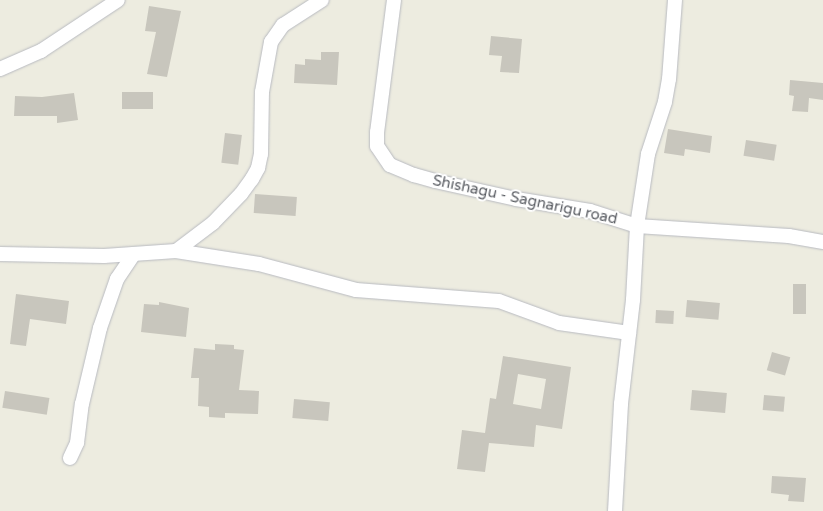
<!DOCTYPE html>
<style>
body{margin:0}
#map{position:relative;width:823px;height:511px;overflow:hidden;background:#edece0;font-family:"Varela Round",sans-serif}
div>[style]{position:absolute}
.building>*{inset:0;background:#c8c6bd;transform-origin:0 0}
.roads{filter:drop-shadow(0 0 1px #b8bac0) drop-shadow(0 0 1px #b8bac0)}
.street>*{height:14px;margin:-7px;padding:0 7px;transform-origin:7px;border-radius:7px;background:#fff}
span{translate:-50% -50%;white-space:nowrap;text-align:center;line-height:1.15;-webkit-text-stroke:4px #fff;paint-order:stroke}
.street-label{font-size:15px;color:#595c62}
</style>
<div id="map">
<div class="building">
<i style="clip-path:polygon(149px 6px,181px 11px,167px 77px,147px 74px,156px 32px,145px 31px)"></i>
<i style="clip-path:polygon(491px 36px,522px 39px,519px 73px,500px 72px,502px 56px,489px 55px)"></i>
<i style="clip-path:polygon(321px 52px,339px 52px,337px 85px,294px 83px,295px 64px,305px 65px,305px 59px,321px 60px)"></i>
<i style="clip-path:polygon(790px 80px,823px 83px,823px 100px,809px 98px,808px 112px,792px 111px,794px 96px,789px 95px)"></i>
<i style="left:153px;top:92px;width:17px;height:31px;rotate:90deg"></i>
<i style="clip-path:polygon(74px 93px,78px 120px,57px 123px,57px 116px,14px 116px,15px 96px,42px 97px)"></i>
<i style="clip-path:polygon(668px 129px,712px 136px,710px 153px,685px 149px,684px 156px,664px 153px)"></i>
<i style="left:225px;top:133px;width:17px;height:30px;rotate:7deg"></i>
<i style="left:746px;top:140px;width:31px;height:16px;rotate:9deg"></i>
<i style="left:255px;top:194px;width:42px;height:19px;rotate:4deg"></i>
<i style="left:793px;top:284px;width:13px;height:30px"></i>
<i style="clip-path:polygon(16px 294px,69px 301px,66px 324px,30px 319px,26px 346px,10px 344px)"></i>
<i style="left:687px;top:300px;width:33px;height:17px;rotate:5deg"></i>
<i style="clip-path:polygon(159px 302px,189px 308px,186px 337px,141px 332px,144px 304px,159px 305px)"></i>
<i style="left:656px;top:310px;width:18px;height:13px;rotate:3deg"></i>
<i style="clip-path:polygon(215px 344px,234px 345px,234px 349px,244px 350px,239px 390px,259px 391px,258px 414px,225px 413px,225px 418px,209px 417px,209px 407px,198px 406px,199px 378px,191px 378px,194px 348px,215px 350px)"></i>
<i style="left:772px;top:352px;width:19px;height:19px;rotate:16deg"></i>
<i style="clip-path:polygon(evenodd,503px 356px,571px 367px,562px 429px,536px 425px,534px 447px,489px 443px,485px 472px,457px 469px,462px 430px,485px 433px,490px 398px,496px 399px,503px 356px,518px 374px,546px 379px,541px 409px,513px 404px,518px 374px)"></i>
<i style="left:692px;top:390px;width:35px;height:20px;rotate:5deg"></i>
<i style="left:5px;top:391px;width:45px;height:17px;rotate:9deg"></i>
<i style="left:764px;top:395px;width:21px;height:15px;rotate:5deg"></i>
<i style="left:294px;top:399px;width:36px;height:19px;rotate:5deg"></i>
<i style="clip-path:polygon(772px 476px,806px 478px,804px 502px,788px 501px,789px 495px,771px 493px)"></i>
</div>
<div class="roads">
<div class="street">
<i style="left:394px;top:0;width:133px;rotate:97.3deg"></i>
<i style="left:377px;top:132px;width:14px;rotate:90deg"></i>
<i style="left:377px;top:146px;width:23px;rotate:56deg"></i>
<i style="left:390px;top:165px;width:26px;rotate:23deg"></i>
<i style="left:414px;top:175px;width:22px;rotate:16deg"></i>
<i style="left:435px;top:181px;width:83px;rotate:12.5deg"></i>
<i style="left:516px;top:199px;width:75px;rotate:9.2deg"></i>
<i style="left:590px;top:211px;width:49px;rotate:17.7deg"></i>
<i style="left:637px;top:226px;width:74px;rotate:93.1deg"></i>
<i style="left:633px;top:300px;width:105px;rotate:96.6deg"></i>
<i style="left:621px;top:404px;width:107px;rotate:93.2deg"></i>
<i style="left:675px;top:0;width:79px;rotate:94.3deg"></i>
<i style="left:669px;top:79px;width:23px;rotate:100deg"></i>
<i style="left:665px;top:102px;width:55px;rotate:108.1deg"></i>
<i style="left:648px;top:154px;width:73px;rotate:98.7deg"></i>
<i style="left:637px;top:226px;width:152px;rotate:3.8deg"></i>
<i style="left:789px;top:236px;width:35px;rotate:10deg"></i>
<i style="left:0;top:69px;width:45px;rotate:-23.7deg"></i>
<i style="left:41px;top:51px;width:92px;rotate:-33.5deg"></i>
<i style="left:176px;top:251px;width:46px;rotate:-37.1deg"></i>
<i style="left:213px;top:223px;width:40px;rotate:-46deg"></i>
<i style="left:241px;top:194px;width:19px;rotate:-54deg"></i>
<i style="left:252px;top:179px;width:13px;rotate:-61deg"></i>
<i style="left:258px;top:168px;width:14px;rotate:-78deg"></i>
<i style="left:261px;top:154px;width:62px;rotate:-89.1deg"></i>
<i style="left:262px;top:92px;width:51px;rotate:-79.8deg"></i>
<i style="left:271px;top:42px;width:21px;rotate:-55deg"></i>
<i style="left:283px;top:25px;width:46px;rotate:-32.7deg"></i>
<i style="left:0;top:254px;width:104px;rotate:1.1deg"></i>
<i style="left:104px;top:256px;width:72px;rotate:-4deg"></i>
<i style="left:176px;top:251px;width:84px;rotate:8.9deg"></i>
<i style="left:259px;top:264px;width:100px;rotate:15deg"></i>
<i style="left:356px;top:290px;width:143px;rotate:4.4deg"></i>
<i style="left:499px;top:301px;width:64px;rotate:20.1deg"></i>
<i style="left:559px;top:323px;width:71px;rotate:8.1deg"></i>
<i style="left:70px;top:458px;width:17px;rotate:-65deg"></i>
<i style="left:77px;top:443px;width:39px;rotate:-83deg"></i>
<i style="left:82px;top:404px;width:78px;rotate:-76.7deg"></i>
<i style="left:100px;top:328px;width:52px;rotate:-70.9deg"></i>
<i style="left:117px;top:279px;width:30px;rotate:-56deg"></i>
</div>
</div>
<div class="street-label">
<span style="left:525px;top:200px;rotate:12deg">Shishagu - Sagnarigu road</span>
</div>
</div>
